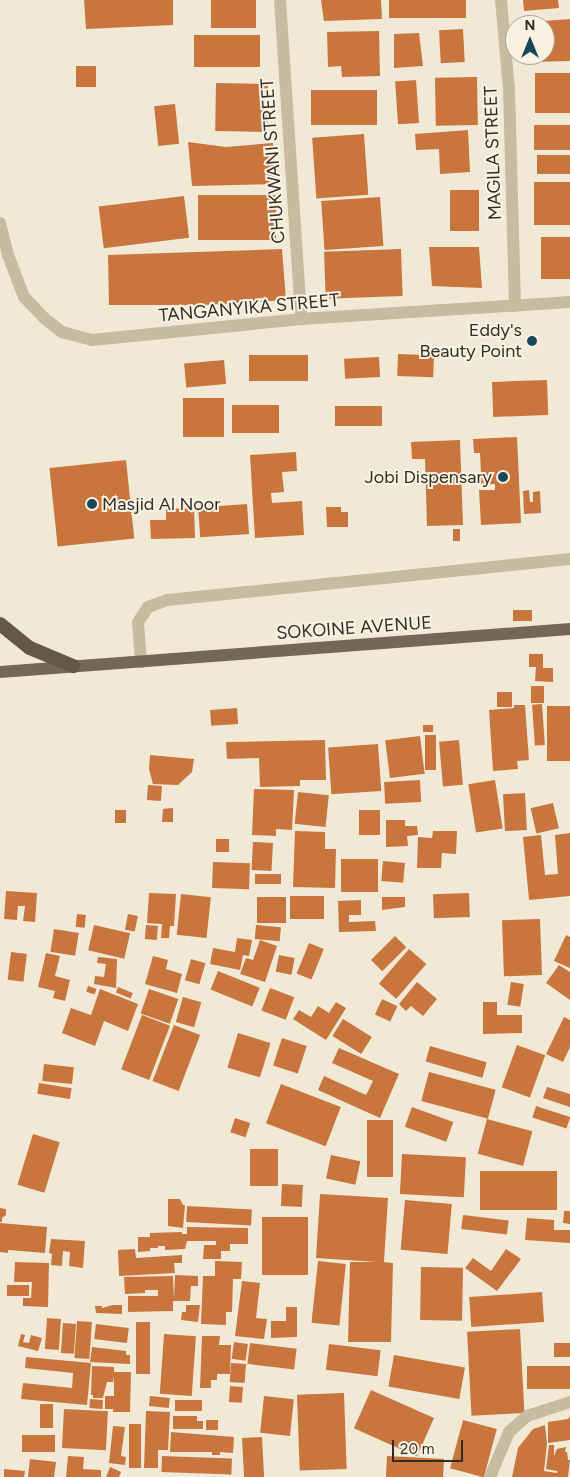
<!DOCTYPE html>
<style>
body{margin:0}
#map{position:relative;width:570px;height:1477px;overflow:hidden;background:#f1e9d6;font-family:Figtree,sans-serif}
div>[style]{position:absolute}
.building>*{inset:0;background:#c8763d;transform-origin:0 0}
.service>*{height:12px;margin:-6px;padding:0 6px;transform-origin:6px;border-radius:6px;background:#c9baa2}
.minor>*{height:12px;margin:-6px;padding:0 6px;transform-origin:6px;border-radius:6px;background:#c9baa2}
.primary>*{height:12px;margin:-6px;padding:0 6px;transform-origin:6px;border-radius:6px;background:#766655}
.trunk>*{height:14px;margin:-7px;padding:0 7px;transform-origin:7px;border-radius:7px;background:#655648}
.dots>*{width:14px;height:14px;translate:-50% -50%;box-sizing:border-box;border:2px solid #f9f2e2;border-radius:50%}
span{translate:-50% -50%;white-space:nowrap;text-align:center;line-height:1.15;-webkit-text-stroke:4px #f9f2e2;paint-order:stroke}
.street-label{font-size:18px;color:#332c25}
.poi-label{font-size:18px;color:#332c25}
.right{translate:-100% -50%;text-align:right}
.left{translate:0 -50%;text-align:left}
.north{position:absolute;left:505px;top:15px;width:50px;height:50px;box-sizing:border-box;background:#f9f2e2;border:1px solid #aaa396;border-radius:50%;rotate:0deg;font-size:14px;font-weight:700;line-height:20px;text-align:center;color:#332c25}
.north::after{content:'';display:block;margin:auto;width:18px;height:22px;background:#1a4755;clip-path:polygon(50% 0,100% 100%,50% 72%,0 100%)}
.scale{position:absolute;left:392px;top:1440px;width:71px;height:22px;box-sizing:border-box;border:2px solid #332c25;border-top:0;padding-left:6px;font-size:15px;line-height:18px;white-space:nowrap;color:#332c25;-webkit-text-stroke:4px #f9f2e2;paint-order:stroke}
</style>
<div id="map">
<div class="building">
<i style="clip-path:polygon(84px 0,173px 0,173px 25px,86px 29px)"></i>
<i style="left:211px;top:0;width:45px;height:28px"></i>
<i style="clip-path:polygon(321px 0,381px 0,382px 19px,324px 21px)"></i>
<i style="left:389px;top:0;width:77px;height:18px"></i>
<i style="clip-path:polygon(523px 0,558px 0,559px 8px,524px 11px)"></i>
<i style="clip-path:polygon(570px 19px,570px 61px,536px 62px,535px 55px,545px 55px,545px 25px,533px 25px,532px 22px)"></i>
<i style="left:463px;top:29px;width:33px;height:24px;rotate:87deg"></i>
<i style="clip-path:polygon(379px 31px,380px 76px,342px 77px,341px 66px,328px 67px,327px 32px)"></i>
<i style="clip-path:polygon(419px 33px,423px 66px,394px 68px,394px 34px)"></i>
<i style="left:194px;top:35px;width:66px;height:32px"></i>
<i style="left:96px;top:66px;width:21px;height:20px;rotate:90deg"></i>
<i style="left:570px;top:73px;width:40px;height:35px;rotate:90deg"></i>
<i style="left:477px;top:77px;width:48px;height:42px;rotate:89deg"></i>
<i style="left:416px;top:80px;width:43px;height:21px;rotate:86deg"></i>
<i style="left:268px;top:84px;width:48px;height:52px;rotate:91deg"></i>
<i style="left:311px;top:90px;width:66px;height:35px"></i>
<i style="left:175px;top:104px;width:40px;height:21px;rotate:84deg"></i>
<i style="left:570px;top:125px;width:25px;height:36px;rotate:90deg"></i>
<i style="clip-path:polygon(468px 130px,470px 172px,440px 174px,439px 149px,416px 150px,415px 134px)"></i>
<i style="left:364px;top:134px;width:61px;height:52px;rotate:86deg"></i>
<i style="clip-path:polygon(188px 142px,226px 147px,273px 143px,278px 184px,192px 186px)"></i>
<i style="left:537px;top:155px;width:33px;height:19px"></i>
<i style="left:570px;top:182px;width:43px;height:36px;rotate:90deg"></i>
<i style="left:450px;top:190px;width:29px;height:41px"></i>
<i style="left:198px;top:195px;width:78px;height:45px"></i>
<i style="left:184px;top:196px;width:42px;height:86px;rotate:83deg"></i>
<i style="left:380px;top:197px;width:49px;height:59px;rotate:86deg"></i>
<i style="left:570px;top:237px;width:42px;height:29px;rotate:90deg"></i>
<i style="clip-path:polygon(429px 247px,479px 247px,482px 288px,432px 286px)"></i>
<i style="clip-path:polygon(282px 249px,286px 300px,203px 305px,109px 305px,108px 255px)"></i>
<i style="left:401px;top:249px;width:47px;height:77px;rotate:88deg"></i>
<i style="left:398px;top:354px;width:36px;height:22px;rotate:2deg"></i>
<i style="left:249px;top:355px;width:59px;height:26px"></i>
<i style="left:379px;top:357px;width:20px;height:35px;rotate:87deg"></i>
<i style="left:224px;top:360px;width:24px;height:40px;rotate:85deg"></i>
<i style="left:547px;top:380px;width:35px;height:55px;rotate:88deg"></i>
<i style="left:183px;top:398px;width:41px;height:39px"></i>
<i style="left:279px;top:405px;width:28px;height:47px;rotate:90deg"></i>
<i style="left:335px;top:406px;width:47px;height:20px"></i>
<i style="clip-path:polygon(517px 437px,521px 523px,481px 525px,479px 490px,495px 490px,495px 484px,476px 485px,476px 475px,481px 474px,480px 453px,474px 453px,473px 439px)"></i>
<i style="clip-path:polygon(460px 440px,463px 525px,427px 526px,425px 459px,412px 459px,411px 442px)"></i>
<i style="clip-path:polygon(296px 452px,297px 471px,282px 472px,284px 492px,271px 493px,272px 503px,302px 501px,304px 535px,255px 538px,250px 455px)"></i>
<i style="left:126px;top:460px;width:79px;height:77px;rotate:84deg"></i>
<i style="clip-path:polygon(529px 490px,530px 502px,533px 502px,533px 492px,540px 491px,541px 513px,524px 514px,523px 491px)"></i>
<i style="left:247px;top:504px;width:30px;height:49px;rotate:86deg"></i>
<i style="clip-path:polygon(326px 507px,341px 507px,341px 512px,348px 512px,348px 527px,327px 527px)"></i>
<i style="clip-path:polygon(194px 508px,195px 538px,151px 539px,150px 520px,166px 520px,166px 509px)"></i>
<i style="left:453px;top:529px;width:7px;height:12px"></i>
<i style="left:513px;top:610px;width:19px;height:11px"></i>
<i style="clip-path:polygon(529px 654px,543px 654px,543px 668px,553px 668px,553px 682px,535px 681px,536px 667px,529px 667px)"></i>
<i style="left:531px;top:686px;width:13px;height:17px"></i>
<i style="left:497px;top:692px;width:15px;height:15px"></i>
<i style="left:542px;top:704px;width:41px;height:10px;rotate:86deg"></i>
<i style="clip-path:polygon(514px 705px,525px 705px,529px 760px,517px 761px,518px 769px,493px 771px,489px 710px,514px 708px)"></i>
<i style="left:570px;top:706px;width:55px;height:23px;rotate:90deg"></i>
<i style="left:237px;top:708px;width:16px;height:27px;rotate:86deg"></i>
<i style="left:423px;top:725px;width:10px;height:7px"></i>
<i style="left:425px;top:735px;width:11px;height:35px"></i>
<i style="left:420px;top:736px;width:38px;height:35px;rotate:83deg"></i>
<i style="clip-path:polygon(325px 740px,326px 780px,300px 780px,300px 786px,260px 787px,259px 758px,227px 759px,226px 742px)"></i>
<i style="left:459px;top:740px;width:45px;height:20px;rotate:85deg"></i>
<i style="left:378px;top:744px;width:47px;height:50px;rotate:86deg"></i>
<i style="clip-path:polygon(150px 755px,194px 759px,192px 772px,178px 785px,153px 784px,149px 769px)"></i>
<i style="left:420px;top:780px;width:22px;height:36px;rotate:87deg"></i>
<i style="left:495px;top:780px;width:49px;height:27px;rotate:81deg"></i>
<i style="left:148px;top:785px;width:14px;height:15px;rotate:4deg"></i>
<i style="clip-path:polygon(254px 789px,294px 790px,292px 830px,276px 829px,276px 836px,252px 835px)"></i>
<i style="left:298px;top:792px;width:31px;height:32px;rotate:6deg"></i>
<i style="left:525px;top:793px;width:37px;height:22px;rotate:87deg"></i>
<i style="left:553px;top:803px;width:26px;height:23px;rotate:77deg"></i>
<i style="clip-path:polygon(173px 808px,173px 822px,162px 822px,163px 809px)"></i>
<i style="left:115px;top:810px;width:11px;height:13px"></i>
<i style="left:359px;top:810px;width:21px;height:25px"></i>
<i style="clip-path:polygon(386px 820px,405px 820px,405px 826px,417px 826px,418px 835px,407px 836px,408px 846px,386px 847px)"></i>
<i style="clip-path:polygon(295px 831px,325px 832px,325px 849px,336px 849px,335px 888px,293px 887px)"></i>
<i style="clip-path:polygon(433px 831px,457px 831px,456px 854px,442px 853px,441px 868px,417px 868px,418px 837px,432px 838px)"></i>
<i style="clip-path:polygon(570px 833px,570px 896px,529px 900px,523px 837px,541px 835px,545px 875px,558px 874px,555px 835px)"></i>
<i style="left:216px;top:839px;width:13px;height:13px"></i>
<i style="left:253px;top:842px;width:20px;height:28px;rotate:3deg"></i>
<i style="left:341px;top:859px;width:37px;height:33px"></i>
<i style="left:383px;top:861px;width:22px;height:20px;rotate:5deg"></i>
<i style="left:213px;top:862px;width:37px;height:26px;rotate:2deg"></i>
<i style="left:255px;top:874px;width:26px;height:10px"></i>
<i style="clip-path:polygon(6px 891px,37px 893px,35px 922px,23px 921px,25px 906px,18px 906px,17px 920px,4px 919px)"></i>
<i style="clip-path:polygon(149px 893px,176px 894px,174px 926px,170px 926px,169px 938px,161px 938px,162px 924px,147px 923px)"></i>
<i style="left:469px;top:893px;width:24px;height:36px;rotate:88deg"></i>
<i style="left:181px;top:894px;width:30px;height:41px;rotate:6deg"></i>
<i style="left:290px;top:896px;width:34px;height:23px"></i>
<i style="left:257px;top:897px;width:29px;height:26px"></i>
<i style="clip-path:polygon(382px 897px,405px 897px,405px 907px,382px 910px)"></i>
<i style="clip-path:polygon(361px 900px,361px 915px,349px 915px,349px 922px,375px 921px,376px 931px,339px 932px,338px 901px)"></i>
<i style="left:77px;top:914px;width:9px;height:13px;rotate:6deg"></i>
<i style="left:128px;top:914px;width:10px;height:16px;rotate:11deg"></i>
<i style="left:540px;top:919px;width:56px;height:38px;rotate:88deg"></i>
<i style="left:94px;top:925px;width:37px;height:26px;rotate:13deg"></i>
<i style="left:146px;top:925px;width:12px;height:14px;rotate:5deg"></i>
<i style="left:256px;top:925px;width:25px;height:14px;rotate:5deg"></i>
<i style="left:54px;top:929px;width:25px;height:23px;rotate:9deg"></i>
<i style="clip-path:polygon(566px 935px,570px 937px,570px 968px,554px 961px)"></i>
<i style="left:395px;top:936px;width:16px;height:34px;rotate:45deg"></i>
<i style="clip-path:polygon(237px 938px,252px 940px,249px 956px,243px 955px,240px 970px,210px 964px,213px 948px,235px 952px)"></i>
<i style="clip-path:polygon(260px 940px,277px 946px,265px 982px,240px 974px,246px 958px,253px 960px)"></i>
<i style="left:309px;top:943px;width:16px;height:33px;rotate:22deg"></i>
<i style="left:409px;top:949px;width:23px;height:46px;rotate:41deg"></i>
<i style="left:11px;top:952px;width:16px;height:28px;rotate:7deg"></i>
<i style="clip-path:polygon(46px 953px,60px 956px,55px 976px,70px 980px,65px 1001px,53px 998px,55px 991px,38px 987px)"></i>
<i style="left:279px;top:955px;width:16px;height:17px;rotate:11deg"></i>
<i style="clip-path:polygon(153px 956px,168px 960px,166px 969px,182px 974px,177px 993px,145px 984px)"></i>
<i style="clip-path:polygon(98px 957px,117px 959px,116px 988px,94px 984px,95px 976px,104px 977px,106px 964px,97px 963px)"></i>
<i style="left:191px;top:959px;width:15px;height:22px;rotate:16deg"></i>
<i style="clip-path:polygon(559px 965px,570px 972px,570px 1000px,546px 983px)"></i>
<i style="left:218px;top:971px;width:45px;height:20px;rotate:22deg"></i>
<i style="clip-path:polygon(417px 982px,437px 999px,423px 1016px,411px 1006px,406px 1011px,399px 1004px)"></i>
<i style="left:511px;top:982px;width:13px;height:23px;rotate:9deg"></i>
<i style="left:88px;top:986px;width:9px;height:6px;rotate:18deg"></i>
<i style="left:118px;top:987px;width:16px;height:6px;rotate:22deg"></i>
<i style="left:270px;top:988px;width:26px;height:24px;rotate:21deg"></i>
<i style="clip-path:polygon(100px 989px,138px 1004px,128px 1031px,104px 1021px,95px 1046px,62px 1033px,71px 1008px,91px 1015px)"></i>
<i style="left:149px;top:989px;width:31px;height:26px;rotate:19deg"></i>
<i style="left:183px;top:997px;width:19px;height:26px;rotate:16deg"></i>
<i style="left:382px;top:999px;width:17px;height:17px;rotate:25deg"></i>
<i style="clip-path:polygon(336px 1002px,346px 1008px,326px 1040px,293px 1019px,299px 1010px,311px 1017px,318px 1006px,329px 1013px)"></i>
<i style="clip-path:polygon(483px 1002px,497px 1002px,497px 1015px,522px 1015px,522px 1033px,483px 1034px)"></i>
<i style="left:142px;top:1015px;width:30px;height:58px;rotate:21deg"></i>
<i style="clip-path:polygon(564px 1017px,570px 1020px,570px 1047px,563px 1062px,546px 1054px)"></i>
<i style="left:343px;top:1019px;width:34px;height:20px;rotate:32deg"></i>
<i style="left:174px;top:1025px;width:28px;height:60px;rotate:21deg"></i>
<i style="left:238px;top:1033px;width:34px;height:36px;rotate:17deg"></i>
<i style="left:282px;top:1038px;width:26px;height:29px;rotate:18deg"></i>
<i style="left:517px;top:1045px;width:30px;height:45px;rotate:20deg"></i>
<i style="left:430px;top:1046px;width:59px;height:16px;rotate:16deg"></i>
<i style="clip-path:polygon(339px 1048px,399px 1074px,380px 1118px,318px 1090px,324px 1076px,366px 1095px,373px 1081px,332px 1063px)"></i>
<i style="left:44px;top:1064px;width:30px;height:17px;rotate:6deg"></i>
<i style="left:429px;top:1072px;width:69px;height:30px;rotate:15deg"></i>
<i style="left:39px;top:1083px;width:33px;height:11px;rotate:9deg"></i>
<i style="left:281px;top:1084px;width:64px;height:42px;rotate:21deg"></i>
<i style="clip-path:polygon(547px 1087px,570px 1094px,570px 1107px,543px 1098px)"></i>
<i style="left:536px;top:1106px;width:36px;height:12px;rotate:18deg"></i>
<i style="left:412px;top:1107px;width:44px;height:21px;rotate:20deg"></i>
<i style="left:235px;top:1118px;width:16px;height:15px;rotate:18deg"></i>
<i style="left:487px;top:1119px;width:47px;height:36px;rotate:15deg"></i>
<i style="left:367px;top:1120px;width:26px;height:57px"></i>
<i style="left:33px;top:1134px;width:28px;height:53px;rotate:17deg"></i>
<i style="left:250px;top:1149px;width:28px;height:37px"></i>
<i style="left:402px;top:1154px;width:64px;height:40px;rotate:3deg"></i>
<i style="left:331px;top:1155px;width:30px;height:24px;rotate:12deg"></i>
<i style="left:480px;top:1171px;width:77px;height:39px"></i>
<i style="left:282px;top:1184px;width:21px;height:22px;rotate:3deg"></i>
<i style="clip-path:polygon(320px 1194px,388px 1198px,384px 1262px,393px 1263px,391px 1342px,348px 1342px,350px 1262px,377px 1262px,316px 1258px)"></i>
<i style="clip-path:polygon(168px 1199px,180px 1199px,183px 1205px,185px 1205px,183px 1228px,168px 1226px)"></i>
<i style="left:405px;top:1200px;width:47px;height:50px;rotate:5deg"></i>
<i style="left:187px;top:1206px;width:65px;height:16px;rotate:3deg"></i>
<i style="clip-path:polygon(0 1208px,6px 1209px,6px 1215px,2px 1218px,2px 1222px,0 1222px)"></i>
<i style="clip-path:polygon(564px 1211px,570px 1211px,570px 1224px,563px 1223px)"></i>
<i style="left:463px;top:1215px;width:46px;height:14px;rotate:7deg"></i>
<i style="left:262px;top:1217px;width:46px;height:58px"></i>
<i style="clip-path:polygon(527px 1218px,554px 1220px,554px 1230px,570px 1230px,570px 1243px,525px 1240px)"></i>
<i style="clip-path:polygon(0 1223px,47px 1227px,45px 1253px,8px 1250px,8px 1253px,0 1252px)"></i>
<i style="clip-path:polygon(187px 1227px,248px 1228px,248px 1244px,230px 1244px,230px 1251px,221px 1251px,221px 1259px,203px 1259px,204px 1245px,216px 1245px,216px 1241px,187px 1241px,185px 1249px,165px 1250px,165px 1246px,158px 1246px,158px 1248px,150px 1248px,150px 1251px,138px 1252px,138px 1237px,150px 1237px,150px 1233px,182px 1232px,182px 1234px,187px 1234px)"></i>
<i style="clip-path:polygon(51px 1239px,85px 1241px,83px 1268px,69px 1266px,70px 1252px,63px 1251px,62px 1266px,51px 1265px,52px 1254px,49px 1253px)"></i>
<i style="clip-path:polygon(135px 1249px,136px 1258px,182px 1255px,182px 1263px,174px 1263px,175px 1273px,119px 1276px,118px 1250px)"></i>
<i style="clip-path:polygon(506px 1249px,521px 1259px,497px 1291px,465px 1268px,473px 1258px,491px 1271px)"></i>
<i style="clip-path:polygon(215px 1261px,242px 1262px,241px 1279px,233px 1279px,232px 1312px,226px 1312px,226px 1325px,201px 1324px,203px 1276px,215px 1276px)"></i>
<i style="left:318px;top:1261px;width:28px;height:62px;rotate:6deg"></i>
<i style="clip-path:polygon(15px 1262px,49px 1263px,48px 1307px,23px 1306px,23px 1298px,31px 1298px,32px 1282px,14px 1282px)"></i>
<i style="left:421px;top:1267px;width:42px;height:53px;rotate:1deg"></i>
<i style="clip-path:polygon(175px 1275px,198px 1276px,198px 1286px,191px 1286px,190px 1301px,173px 1301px,173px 1311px,128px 1312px,128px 1296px,158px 1296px,158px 1290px,145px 1290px,145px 1293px,125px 1294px,124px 1277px,173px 1276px,174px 1299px)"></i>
<i style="clip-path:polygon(242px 1281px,260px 1283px,256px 1318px,267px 1319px,264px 1339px,235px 1336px)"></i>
<i style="left:7px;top:1285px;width:22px;height:11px"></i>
<i style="left:542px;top:1292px;width:30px;height:73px;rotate:86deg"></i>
<i style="clip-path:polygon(113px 1305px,122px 1305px,122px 1314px,96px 1313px,95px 1306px,102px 1306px,102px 1308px)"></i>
<i style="clip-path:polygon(186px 1305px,200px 1305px,198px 1322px,181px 1320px,182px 1312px,186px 1312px)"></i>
<i style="clip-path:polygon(286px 1307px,297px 1307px,297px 1337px,271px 1338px,271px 1321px,286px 1321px)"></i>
<i style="left:47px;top:1318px;width:14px;height:31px;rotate:4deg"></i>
<i style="left:77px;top:1321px;width:15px;height:37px;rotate:4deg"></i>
<i style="left:136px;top:1322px;width:14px;height:52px"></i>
<i style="left:63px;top:1323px;width:13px;height:30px;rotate:4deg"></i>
<i style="left:96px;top:1324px;width:33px;height:15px;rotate:7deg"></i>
<i style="left:520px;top:1329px;width:84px;height:53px;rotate:87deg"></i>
<i style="clip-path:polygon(21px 1334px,25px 1335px,23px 1342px,29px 1343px,31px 1335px,42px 1338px,38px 1351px,18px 1346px)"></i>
<i style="left:164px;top:1334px;width:32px;height:60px;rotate:4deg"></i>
<i style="clip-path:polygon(202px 1336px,220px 1336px,219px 1345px,231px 1345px,230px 1374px,217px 1374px,217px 1380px,211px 1380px,211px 1388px,200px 1388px)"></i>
<i style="left:234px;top:1342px;width:14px;height:17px;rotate:8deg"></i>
<i style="left:250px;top:1343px;width:47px;height:21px;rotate:7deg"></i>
<i style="left:570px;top:1343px;width:14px;height:16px;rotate:90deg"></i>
<i style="left:329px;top:1344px;width:52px;height:26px;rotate:7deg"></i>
<i style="clip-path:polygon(92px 1347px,126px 1351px,126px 1355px,130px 1355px,130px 1364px,90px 1362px)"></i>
<i style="left:394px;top:1355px;width:72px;height:32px;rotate:10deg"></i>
<i style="clip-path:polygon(26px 1357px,91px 1363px,87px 1405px,21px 1399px,23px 1383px,72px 1388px,73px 1373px,25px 1368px)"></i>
<i style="left:231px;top:1363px;width:15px;height:19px;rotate:4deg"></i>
<i style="clip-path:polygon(92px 1366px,114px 1367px,114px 1372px,131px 1372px,130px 1412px,113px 1412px,113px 1409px,105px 1409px,105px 1396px,114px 1396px,114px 1376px,113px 1382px,107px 1382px,103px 1398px,93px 1398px,93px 1395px,91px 1395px)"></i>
<i style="left:570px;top:1366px;width:23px;height:43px;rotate:90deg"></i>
<i style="left:230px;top:1386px;width:13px;height:16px;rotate:4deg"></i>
<i style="left:371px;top:1390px;width:69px;height:42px;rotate:24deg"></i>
<i style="left:344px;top:1393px;width:76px;height:47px;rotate:88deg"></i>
<i style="left:150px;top:1396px;width:20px;height:10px;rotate:6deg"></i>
<i style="left:264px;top:1396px;width:30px;height:37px;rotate:6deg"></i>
<i style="left:90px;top:1399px;width:13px;height:9px;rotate:4deg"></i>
<i style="left:175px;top:1400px;width:27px;height:11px"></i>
<i style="left:40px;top:1404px;width:13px;height:24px"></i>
<i style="left:64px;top:1409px;width:44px;height:39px;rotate:3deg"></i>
<i style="clip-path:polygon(146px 1411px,170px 1412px,168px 1450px,158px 1450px,158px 1468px,144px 1468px)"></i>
<i style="clip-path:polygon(173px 1416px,197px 1416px,197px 1421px,203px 1421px,203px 1429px,173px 1429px)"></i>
<i style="clip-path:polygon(570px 1416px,570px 1440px,548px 1443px,548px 1422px,568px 1419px)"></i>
<i style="left:206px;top:1420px;width:12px;height:10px"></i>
<i style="left:463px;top:1420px;width:35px;height:50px;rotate:15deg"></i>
<i style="left:129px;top:1424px;width:12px;height:44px"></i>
<i style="clip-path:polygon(545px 1425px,547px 1444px,544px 1471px,557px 1473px,557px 1471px,546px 1469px,549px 1445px,554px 1445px,554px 1456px,557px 1449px,566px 1447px,565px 1452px,567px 1452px,568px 1460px,570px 1460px,568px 1477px,512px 1477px,518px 1448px,533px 1429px)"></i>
<i style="clip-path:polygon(113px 1426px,125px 1427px,121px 1456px,126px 1457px,125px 1465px,109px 1463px)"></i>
<i style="clip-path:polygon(171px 1432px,234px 1437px,233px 1453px,220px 1452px,220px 1455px,212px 1455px,212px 1452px,170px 1452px)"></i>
<i style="left:22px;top:1435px;width:33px;height:17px"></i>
<i style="left:262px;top:1437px;width:40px;height:20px;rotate:87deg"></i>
<i style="clip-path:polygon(68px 1456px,84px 1457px,83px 1469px,101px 1470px,101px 1477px,66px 1477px)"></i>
<i style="left:162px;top:1456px;width:70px;height:16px;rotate:2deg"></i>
<i style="clip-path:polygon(387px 1456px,444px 1459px,443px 1477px,386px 1477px)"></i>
<i style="clip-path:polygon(30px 1459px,56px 1462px,54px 1477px,28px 1477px)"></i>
<i style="clip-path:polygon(110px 1467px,121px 1472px,119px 1477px,106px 1477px)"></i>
<i style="clip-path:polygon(4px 1469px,25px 1471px,24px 1477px,4px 1477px)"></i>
</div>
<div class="service">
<i style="left:141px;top:662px;width:40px;rotate:-94.3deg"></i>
<i style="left:138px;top:622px;width:18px;rotate:-56deg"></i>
<i style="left:148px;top:607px;width:20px;rotate:-20deg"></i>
<i style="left:167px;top:600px;width:405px;rotate:-5.8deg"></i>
</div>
<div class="minor">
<i style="left:280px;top:0;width:320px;rotate:86.2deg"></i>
<i style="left:501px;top:0;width:90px;rotate:84.9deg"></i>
<i style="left:509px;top:90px;width:216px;rotate:88.4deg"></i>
<i style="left:0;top:223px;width:33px;rotate:76deg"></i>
<i style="left:8px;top:255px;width:45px;rotate:69.1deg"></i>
<i style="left:24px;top:297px;width:29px;rotate:46deg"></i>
<i style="left:44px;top:318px;width:23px;rotate:38deg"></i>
<i style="left:62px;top:332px;width:31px;rotate:15deg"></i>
<i style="left:92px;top:340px;width:210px;rotate:-5.7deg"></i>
<i style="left:301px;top:319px;width:270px;rotate:-3.6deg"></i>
<i style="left:490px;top:1477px;width:49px;rotate:-67.1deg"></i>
<i style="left:509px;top:1432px;width:24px;rotate:-42deg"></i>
<i style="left:527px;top:1416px;width:45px;rotate:-18deg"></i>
</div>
<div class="primary">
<i style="left:0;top:672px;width:572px;rotate:-4.31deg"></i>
</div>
<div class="trunk">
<i style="left:0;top:624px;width:38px;rotate:39deg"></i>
<i style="left:30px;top:648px;width:47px;rotate:22.7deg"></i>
</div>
<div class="dots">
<i style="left:532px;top:341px;background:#1a4755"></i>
<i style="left:503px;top:477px;background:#1a4755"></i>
<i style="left:92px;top:504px;background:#1a4755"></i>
</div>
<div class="street-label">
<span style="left:493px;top:153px;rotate:-92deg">MAGILA STREET</span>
<span style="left:273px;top:161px;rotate:-94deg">CHUKWANI STREET</span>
<span style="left:249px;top:308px;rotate:-5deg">TANGANYIKA STREET</span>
<span style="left:354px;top:628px;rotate:-4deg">SOKOINE AVENUE</span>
</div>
<div class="poi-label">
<span class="right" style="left:522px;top:341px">Eddy's<br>Beauty Point</span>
<span class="right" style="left:492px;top:477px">Jobi Dispensary</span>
<span class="left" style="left:102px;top:504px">Masjid Al Noor</span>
</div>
<div class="north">N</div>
<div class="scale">20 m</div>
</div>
